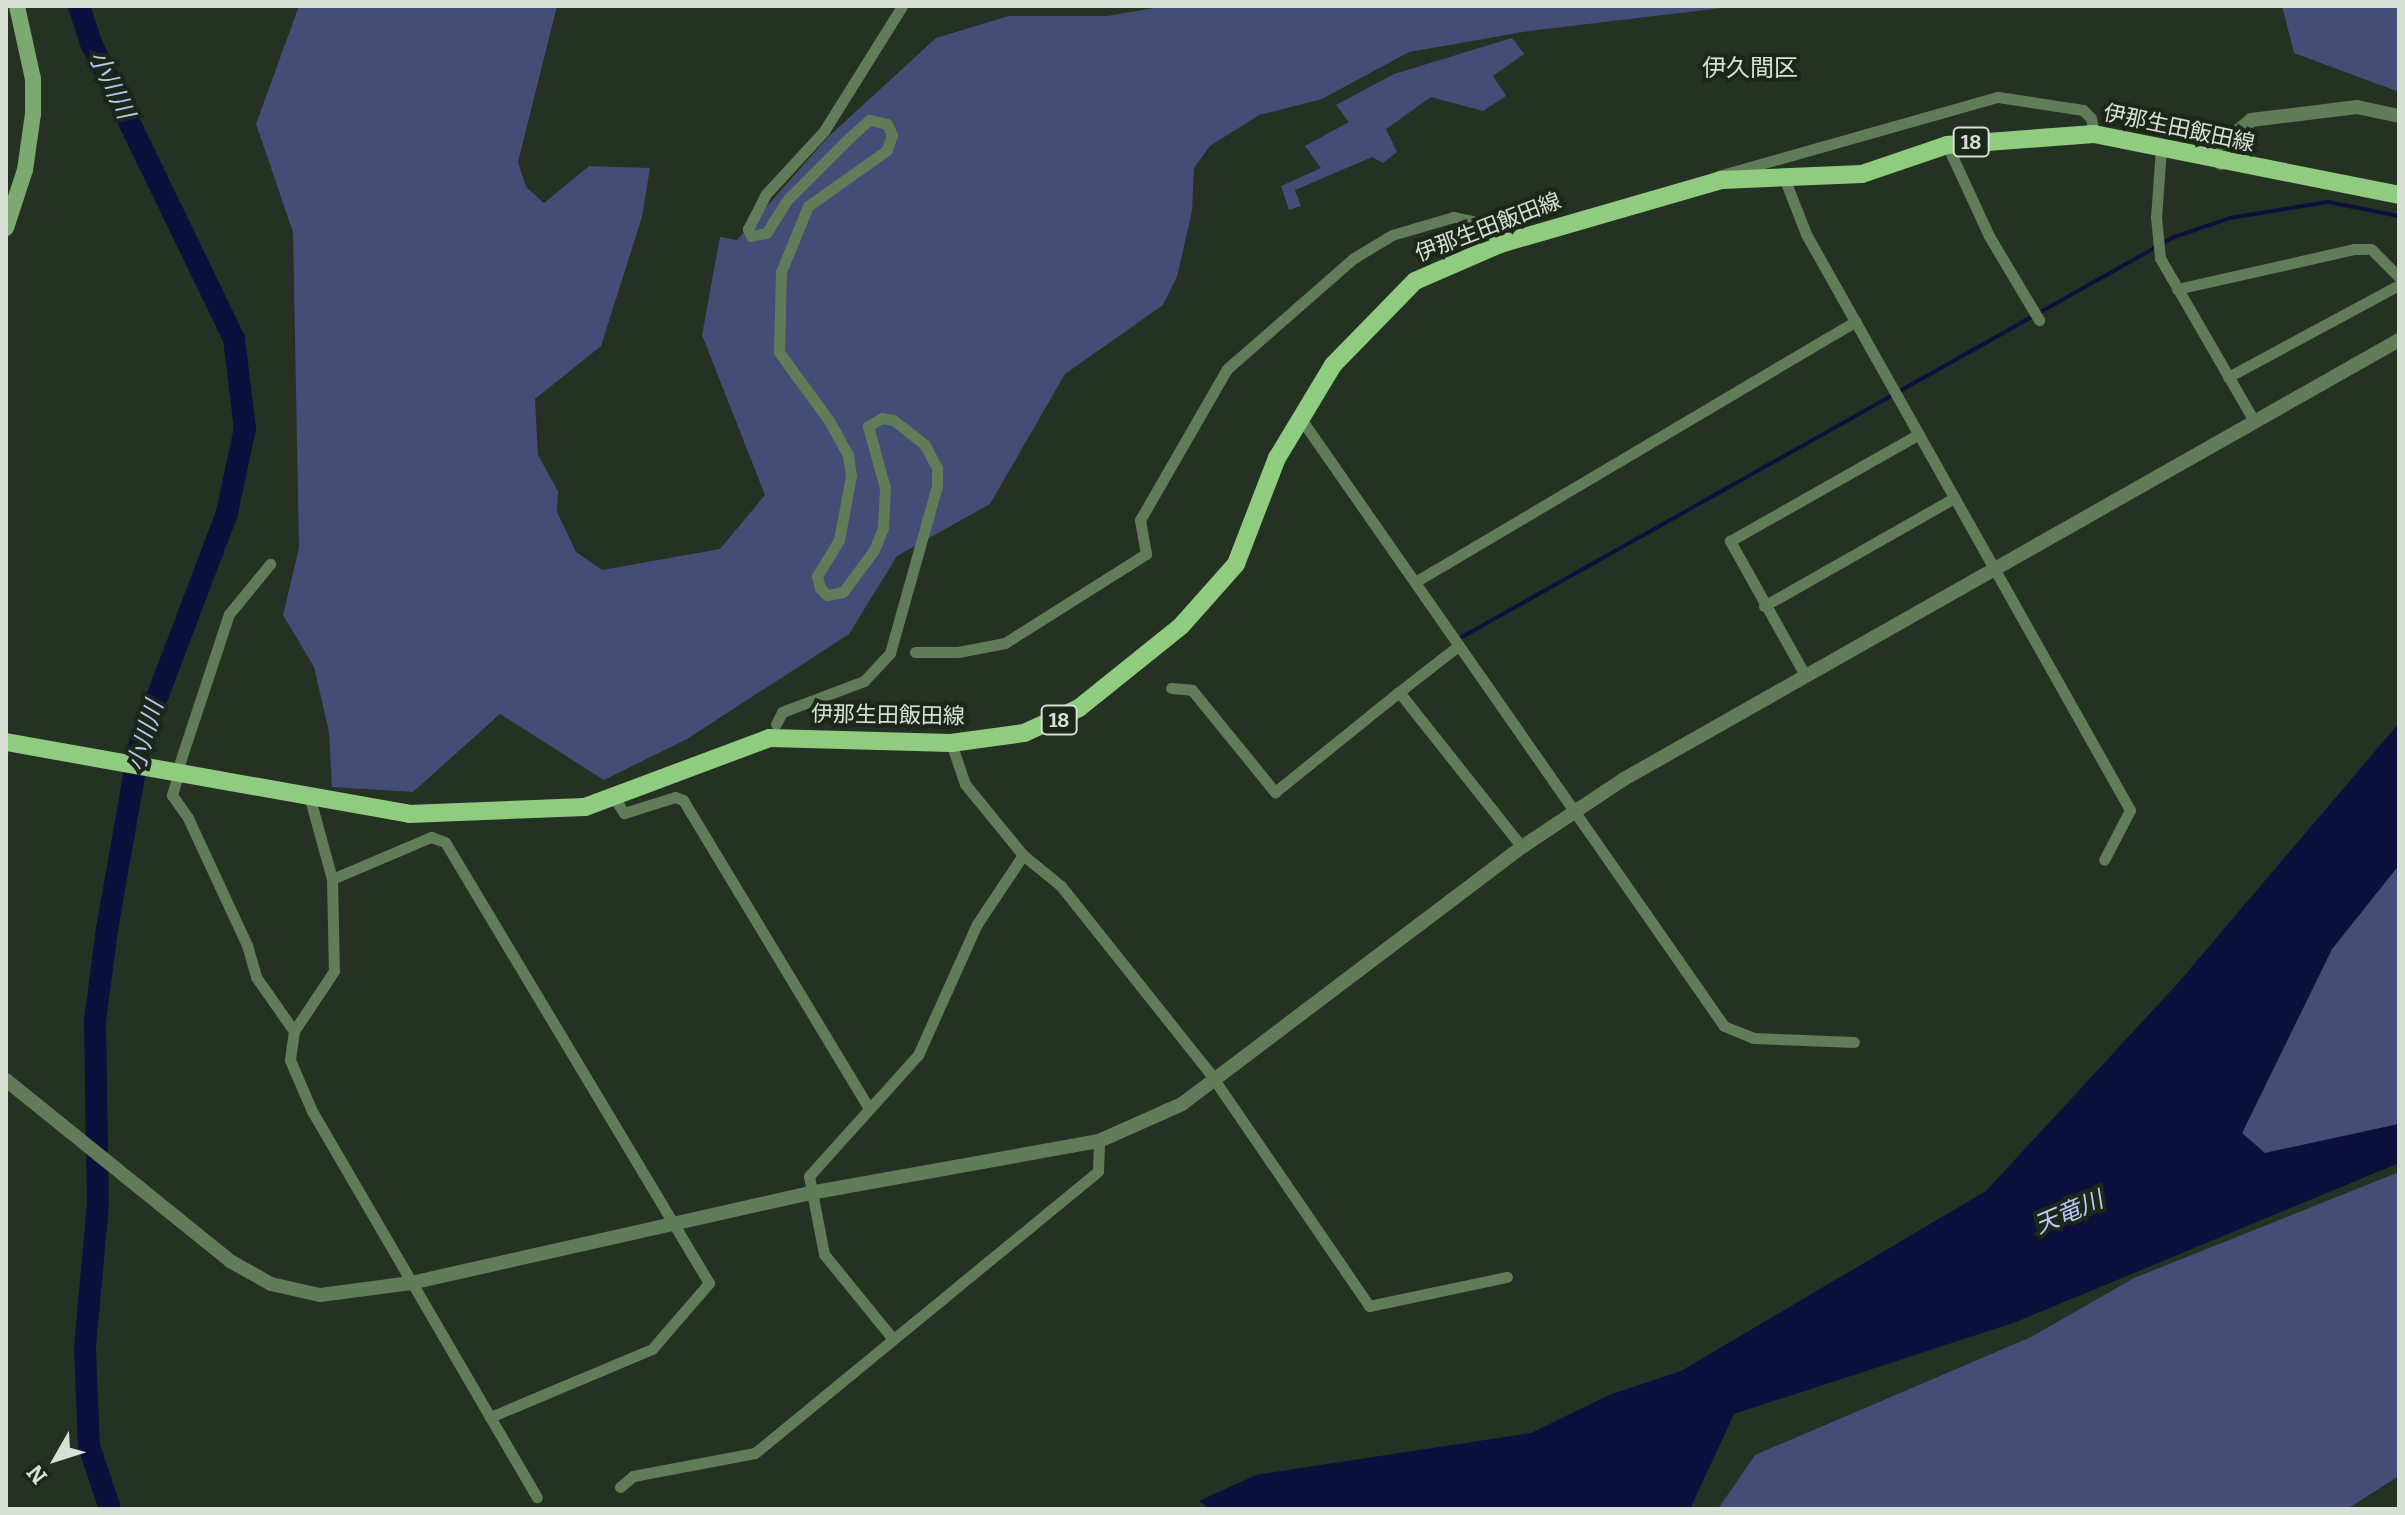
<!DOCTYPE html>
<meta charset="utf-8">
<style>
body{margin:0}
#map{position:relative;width:2405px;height:1515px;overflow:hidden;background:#253122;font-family:Bitter,"Noto Sans JP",serif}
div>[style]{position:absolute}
.green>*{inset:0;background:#434d76}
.water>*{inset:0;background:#0d103c}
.stream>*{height:4px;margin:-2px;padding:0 2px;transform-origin:2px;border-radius:2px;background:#0d103c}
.river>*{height:22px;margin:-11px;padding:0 11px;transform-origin:11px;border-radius:11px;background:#0d103c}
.minor>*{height:11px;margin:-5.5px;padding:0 5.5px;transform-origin:5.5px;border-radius:5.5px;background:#607c58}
.tertiary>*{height:14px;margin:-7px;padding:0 7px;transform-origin:7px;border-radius:7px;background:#607c58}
.secondary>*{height:16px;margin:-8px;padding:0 8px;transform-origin:8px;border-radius:8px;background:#7ba96f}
.primary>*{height:18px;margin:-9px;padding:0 9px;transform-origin:9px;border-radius:9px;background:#90cc80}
span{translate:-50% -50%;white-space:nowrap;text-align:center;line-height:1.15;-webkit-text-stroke:8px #1c2719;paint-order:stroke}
.shield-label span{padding:2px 6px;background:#1c2719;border:2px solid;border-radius:6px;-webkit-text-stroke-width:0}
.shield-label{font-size:20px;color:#d8e0d6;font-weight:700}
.street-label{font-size:22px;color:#d8e0d6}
.neighbourhood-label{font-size:24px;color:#d8e0d6}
.water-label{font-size:24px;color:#bbc8f7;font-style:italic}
.frame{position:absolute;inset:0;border:8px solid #d8e0d6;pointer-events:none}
.north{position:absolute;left:16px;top:1419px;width:80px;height:80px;-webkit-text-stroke:6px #1c2719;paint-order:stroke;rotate:231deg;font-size:22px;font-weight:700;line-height:32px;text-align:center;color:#d8e0d6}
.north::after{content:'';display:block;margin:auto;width:28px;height:36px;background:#d8e0d6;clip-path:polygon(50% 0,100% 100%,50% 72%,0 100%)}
</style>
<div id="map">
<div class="green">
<i style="clip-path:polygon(299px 6px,557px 6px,518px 162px,526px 187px,544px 203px,589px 166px,650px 168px,642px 217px,601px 346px,535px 399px,538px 455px,558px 491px,557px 512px,576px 552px,602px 570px,720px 549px,765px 495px,702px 335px,720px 237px,737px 240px,827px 138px,936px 38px,1009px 16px,1107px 16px,1166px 6px,1739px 6px,1529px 31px,1409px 52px,1322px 99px,1259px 115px,1210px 146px,1194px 168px,1192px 211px,1177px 277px,1163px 305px,1065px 374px,990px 504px,897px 556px,849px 634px,687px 739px,604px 780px,500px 714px,413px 792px,332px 787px,329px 732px,314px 667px,283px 615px,299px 548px,293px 232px,256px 124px)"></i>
<i style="clip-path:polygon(2282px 6px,2399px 6px,2399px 92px,2294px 53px)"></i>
<i style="clip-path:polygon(1512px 38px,1524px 54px,1493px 76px,1506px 96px,1483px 111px,1431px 97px,1386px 129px,1397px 152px,1383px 163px,1372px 157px,1295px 190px,1301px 206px,1289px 210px,1281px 186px,1321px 168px,1305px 146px,1349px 122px,1336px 105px,1394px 74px)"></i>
<i style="clip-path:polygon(2399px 865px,2399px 1124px,2265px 1153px,2242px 1133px,2332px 949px)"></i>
<i style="clip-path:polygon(2399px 1172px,2399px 1476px,2347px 1509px,1718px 1509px,1755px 1455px,2031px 1337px,2134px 1278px)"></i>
</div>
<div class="water">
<i style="clip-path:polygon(2399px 723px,2399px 865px,2332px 949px,2242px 1133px,2265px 1153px,2399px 1124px,2399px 1163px,2016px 1322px,1734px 1414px,1690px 1509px,1210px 1509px,1199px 1501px,1256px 1475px,1531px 1433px,1609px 1395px,1681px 1371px,1986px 1191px,2178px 983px)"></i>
</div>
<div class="stream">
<i style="left:1462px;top:637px;width:817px;rotate:-29.33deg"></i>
<i style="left:2174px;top:237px;width:59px;rotate:-18.7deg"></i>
<i style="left:2230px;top:218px;width:99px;rotate:-9.3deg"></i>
<i style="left:2328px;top:202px;width:72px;rotate:11.2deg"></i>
</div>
<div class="river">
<i style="left:79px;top:6px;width:39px;rotate:72deg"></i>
<i style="left:91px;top:43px;width:329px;rotate:64.2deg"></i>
<i style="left:234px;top:339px;width:90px;rotate:83deg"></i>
<i style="left:245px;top:428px;width:87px;rotate:102deg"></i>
<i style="left:227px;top:513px;width:245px;rotate:110.8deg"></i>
<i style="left:140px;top:742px;width:190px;rotate:100deg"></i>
<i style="left:107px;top:929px;width:93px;rotate:97.4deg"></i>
<i style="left:95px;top:1021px;width:183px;rotate:89.1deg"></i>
<i style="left:98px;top:1204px;width:145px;rotate:95.2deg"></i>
<i style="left:85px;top:1348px;width:98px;rotate:87.7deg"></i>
<i style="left:89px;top:1446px;width:66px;rotate:71.6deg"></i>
</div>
<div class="minor">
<i style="left:1947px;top:145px;width:100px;rotate:65.2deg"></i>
<i style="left:1989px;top:236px;width:98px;rotate:59.2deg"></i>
<i style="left:2161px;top:148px;width:69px;rotate:94.1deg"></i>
<i style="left:2156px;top:217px;width:41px;rotate:84.4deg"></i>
<i style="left:2160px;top:258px;width:188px;rotate:60deg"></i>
<i style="left:1718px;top:176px;width:291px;rotate:-15.8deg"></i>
<i style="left:1998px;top:97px;width:86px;rotate:8.7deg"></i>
<i style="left:2083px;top:110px;width:11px;rotate:45deg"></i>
<i style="left:2091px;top:118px;width:16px;rotate:79deg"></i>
<i style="left:1785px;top:180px;width:58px;rotate:68.7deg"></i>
<i style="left:1806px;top:234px;width:661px;rotate:60.64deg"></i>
<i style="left:2130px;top:810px;width:56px;rotate:117.5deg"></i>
<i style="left:2177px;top:289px;width:181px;rotate:-12.7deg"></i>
<i style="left:2354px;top:249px;width:17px"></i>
<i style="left:2371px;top:249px;width:40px;rotate:45deg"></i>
<i style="left:2228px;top:377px;width:194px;rotate:-28.3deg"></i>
<i style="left:1301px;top:419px;width:740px;rotate:55.13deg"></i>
<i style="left:1724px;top:1026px;width:31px;rotate:22deg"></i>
<i style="left:1753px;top:1038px;width:101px;rotate:2.3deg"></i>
<i style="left:1415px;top:582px;width:512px;rotate:-30.62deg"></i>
<i style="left:1764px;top:606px;width:219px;rotate:-29.6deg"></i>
<i style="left:1458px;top:646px;width:75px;rotate:142.1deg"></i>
<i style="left:1399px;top:692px;width:198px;rotate:51.6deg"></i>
<i style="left:915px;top:652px;width:43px"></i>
<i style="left:958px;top:652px;width:48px;rotate:-10.8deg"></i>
<i style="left:1005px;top:643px;width:167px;rotate:-32.3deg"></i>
<i style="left:1146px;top:554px;width:35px;rotate:-100deg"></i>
<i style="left:1140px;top:520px;width:174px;rotate:-60.1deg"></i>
<i style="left:1227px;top:369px;width:169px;rotate:-41.2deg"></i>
<i style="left:1354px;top:258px;width:44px;rotate:-31.2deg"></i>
<i style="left:1392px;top:235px;width:64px;rotate:-16.4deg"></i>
<i style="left:1453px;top:217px;width:19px;rotate:12deg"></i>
<i style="left:1472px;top:221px;width:36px;rotate:39deg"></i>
<i style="left:1805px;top:675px;width:154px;rotate:-119.2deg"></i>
<i style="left:1730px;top:541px;width:217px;rotate:-29.5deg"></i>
<i style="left:1171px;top:688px;width:21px;rotate:5deg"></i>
<i style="left:1192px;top:690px;width:132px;rotate:50.9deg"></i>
<i style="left:1275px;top:792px;width:159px;rotate:-38.9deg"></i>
<i style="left:776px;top:724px;width:13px;rotate:-63deg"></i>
<i style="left:782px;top:712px;width:88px;rotate:-20.7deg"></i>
<i style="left:864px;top:681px;width:38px;rotate:-47deg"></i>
<i style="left:890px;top:653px;width:173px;rotate:-74.3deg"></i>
<i style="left:937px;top:486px;width:18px;rotate:-90deg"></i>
<i style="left:937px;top:468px;width:27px;rotate:-118deg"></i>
<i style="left:924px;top:444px;width:39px;rotate:-142deg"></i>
<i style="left:893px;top:420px;width:11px;rotate:-170deg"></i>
<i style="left:882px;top:418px;width:16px;rotate:150deg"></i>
<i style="left:868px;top:426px;width:64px;rotate:74.7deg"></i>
<i style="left:885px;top:488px;width:40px;rotate:92.9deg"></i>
<i style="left:883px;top:528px;width:24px;rotate:112deg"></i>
<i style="left:874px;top:550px;width:52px;rotate:126.4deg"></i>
<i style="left:843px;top:592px;width:16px;rotate:169deg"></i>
<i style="left:827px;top:595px;width:10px;rotate:-135deg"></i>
<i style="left:820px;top:588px;width:12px;rotate:-104deg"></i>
<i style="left:817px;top:576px;width:42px;rotate:-58.6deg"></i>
<i style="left:839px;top:540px;width:65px;rotate:-79.4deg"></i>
<i style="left:851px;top:476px;width:21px;rotate:-98deg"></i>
<i style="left:848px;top:455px;width:38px;rotate:-119deg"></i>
<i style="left:830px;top:422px;width:87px;rotate:-126.1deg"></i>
<i style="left:779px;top:352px;width:80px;rotate:-88.6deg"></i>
<i style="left:781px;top:272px;width:71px;rotate:-67.8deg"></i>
<i style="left:808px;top:206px;width:97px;rotate:-35.3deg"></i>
<i style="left:887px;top:150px;width:16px;rotate:-72deg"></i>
<i style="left:892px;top:135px;width:12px;rotate:-114deg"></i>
<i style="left:887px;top:124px;width:18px;rotate:-167deg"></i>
<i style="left:869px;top:120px;width:25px;rotate:138deg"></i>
<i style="left:850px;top:137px;width:89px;rotate:135deg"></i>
<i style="left:787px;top:200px;width:39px;rotate:122deg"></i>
<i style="left:766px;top:233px;width:15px;rotate:169deg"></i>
<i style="left:751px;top:236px;width:8px;rotate:-113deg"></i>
<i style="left:748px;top:229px;width:38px;rotate:-63deg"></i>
<i style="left:765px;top:195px;width:87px;rotate:-47.3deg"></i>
<i style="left:824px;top:131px;width:147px;rotate:-58deg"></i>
<i style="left:951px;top:743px;width:43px;rotate:71.1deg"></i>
<i style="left:965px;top:784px;width:92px;rotate:50.8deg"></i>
<i style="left:1023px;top:855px;width:49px;rotate:39.2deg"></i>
<i style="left:1061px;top:886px;width:238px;rotate:51.5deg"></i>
<i style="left:1209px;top:1072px;width:283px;rotate:55.6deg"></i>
<i style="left:1369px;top:1306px;width:141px;rotate:-11.9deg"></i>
<i style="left:179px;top:765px;width:159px;rotate:-71.7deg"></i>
<i style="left:229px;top:614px;width:65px;rotate:-50.6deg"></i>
<i style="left:178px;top:775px;width:21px;rotate:107deg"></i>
<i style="left:172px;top:795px;width:28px;rotate:55deg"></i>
<i style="left:188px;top:818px;width:140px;rotate:65.1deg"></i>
<i style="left:247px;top:945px;width:33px;rotate:74deg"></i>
<i style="left:256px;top:977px;width:66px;rotate:54.9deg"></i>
<i style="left:310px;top:799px;width:83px;rotate:74.6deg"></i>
<i style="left:332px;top:879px;width:92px;rotate:88.8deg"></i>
<i style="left:334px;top:971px;width:72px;rotate:123.7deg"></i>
<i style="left:294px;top:1031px;width:29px;rotate:98deg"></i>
<i style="left:290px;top:1060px;width:56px;rotate:66.7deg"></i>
<i style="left:312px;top:1111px;width:447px;rotate:59.8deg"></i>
<i style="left:615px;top:799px;width:17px;rotate:57deg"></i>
<i style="left:624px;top:813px;width:53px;rotate:-17.4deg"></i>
<i style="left:675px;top:797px;width:9px;rotate:21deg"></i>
<i style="left:683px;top:800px;width:358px;rotate:58.9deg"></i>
<i style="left:332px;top:879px;width:108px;rotate:-23deg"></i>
<i style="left:431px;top:837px;width:15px;rotate:20deg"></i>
<i style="left:445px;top:842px;width:514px;rotate:59.09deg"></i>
<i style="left:709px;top:1283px;width:87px;rotate:130.8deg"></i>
<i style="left:652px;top:1349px;width:176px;rotate:157.2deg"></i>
<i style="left:893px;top:1339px;width:109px;rotate:-129.1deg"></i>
<i style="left:824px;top:1254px;width:79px;rotate:-100.9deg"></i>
<i style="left:809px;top:1176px;width:163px;rotate:-48deg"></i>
<i style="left:918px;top:1055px;width:144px;rotate:-65.8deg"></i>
<i style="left:977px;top:924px;width:83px;rotate:-56.3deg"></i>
<i style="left:620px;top:1487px;width:17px;rotate:-40deg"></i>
<i style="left:633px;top:1476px;width:124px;rotate:-10.7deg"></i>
<i style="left:755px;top:1453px;width:444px;rotate:-39.4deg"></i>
<i style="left:1098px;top:1171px;width:30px;rotate:-88deg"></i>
</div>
<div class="tertiary">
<i style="left:2221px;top:163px;width:20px;rotate:-84deg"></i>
<i style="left:2223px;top:143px;width:36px;rotate:-39deg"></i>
<i style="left:2251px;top:120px;width:107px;rotate:-7deg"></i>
<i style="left:2357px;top:107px;width:43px;rotate:12.1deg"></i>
<i style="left:6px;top:1080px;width:288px;rotate:38.9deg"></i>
<i style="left:230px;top:1261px;width:47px;rotate:29.3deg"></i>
<i style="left:271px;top:1284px;width:50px;rotate:12.7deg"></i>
<i style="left:320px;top:1295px;width:92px;rotate:-7.5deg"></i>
<i style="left:411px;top:1283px;width:409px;rotate:-12.7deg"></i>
<i style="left:810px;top:1193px;width:294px;rotate:-10.2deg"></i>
<i style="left:1099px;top:1141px;width:91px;rotate:-24deg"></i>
<i style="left:1182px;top:1104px;width:426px;rotate:-37.1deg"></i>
<i style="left:1522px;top:847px;width:123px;rotate:-33.7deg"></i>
<i style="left:1624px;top:779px;width:891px;rotate:-29.53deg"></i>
</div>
<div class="secondary">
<i style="left:6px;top:228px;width:61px;rotate:-71.9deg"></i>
<i style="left:25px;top:170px;width:57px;rotate:-81.9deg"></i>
<i style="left:33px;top:114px;width:35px;rotate:-90deg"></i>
<i style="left:33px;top:79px;width:75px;rotate:-102.4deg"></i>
</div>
<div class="primary">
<i style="left:6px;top:742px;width:409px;rotate:10.1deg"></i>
<i style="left:409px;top:814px;width:176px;rotate:-2.3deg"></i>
<i style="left:585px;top:807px;width:197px;rotate:-20.5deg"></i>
<i style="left:770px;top:738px;width:181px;rotate:1.6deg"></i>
<i style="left:951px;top:743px;width:74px;rotate:-7.8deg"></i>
<i style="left:1024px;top:733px;width:60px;rotate:-24.4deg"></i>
<i style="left:1079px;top:708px;width:131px;rotate:-38.8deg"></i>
<i style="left:1181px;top:626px;width:83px;rotate:-48.4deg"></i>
<i style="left:1236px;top:564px;width:114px;rotate:-68.9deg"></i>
<i style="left:1277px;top:458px;width:109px;rotate:-58.9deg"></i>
<i style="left:1333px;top:365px;width:117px;rotate:-45.7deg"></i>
<i style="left:1415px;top:281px;width:93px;rotate:-23.5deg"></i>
<i style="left:1500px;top:244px;width:231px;rotate:-16.1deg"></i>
<i style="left:1722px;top:180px;width:140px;rotate:-2.5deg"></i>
<i style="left:1862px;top:174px;width:90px;rotate:-18.8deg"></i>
<i style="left:1947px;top:145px;width:147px;rotate:-4.3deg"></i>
<i style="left:2094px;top:134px;width:311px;rotate:11.3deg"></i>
</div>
<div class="shield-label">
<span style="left:1971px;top:142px">18</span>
<span style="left:1059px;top:720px">18</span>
</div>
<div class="street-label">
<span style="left:2179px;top:128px;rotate:12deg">伊那生田飯田線</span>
<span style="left:1488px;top:227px;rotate:-21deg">伊那生田飯田線</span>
<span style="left:888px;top:715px;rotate:1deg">伊那生田飯田線</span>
</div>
<div class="neighbourhood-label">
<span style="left:1750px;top:69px">伊久間区</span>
</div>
<div class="water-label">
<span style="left:111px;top:85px;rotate:64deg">小川川</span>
<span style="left:146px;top:736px;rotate:-74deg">小川川</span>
<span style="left:2069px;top:1213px;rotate:-23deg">天竜川</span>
</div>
<div class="frame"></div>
<div class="north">N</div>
</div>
